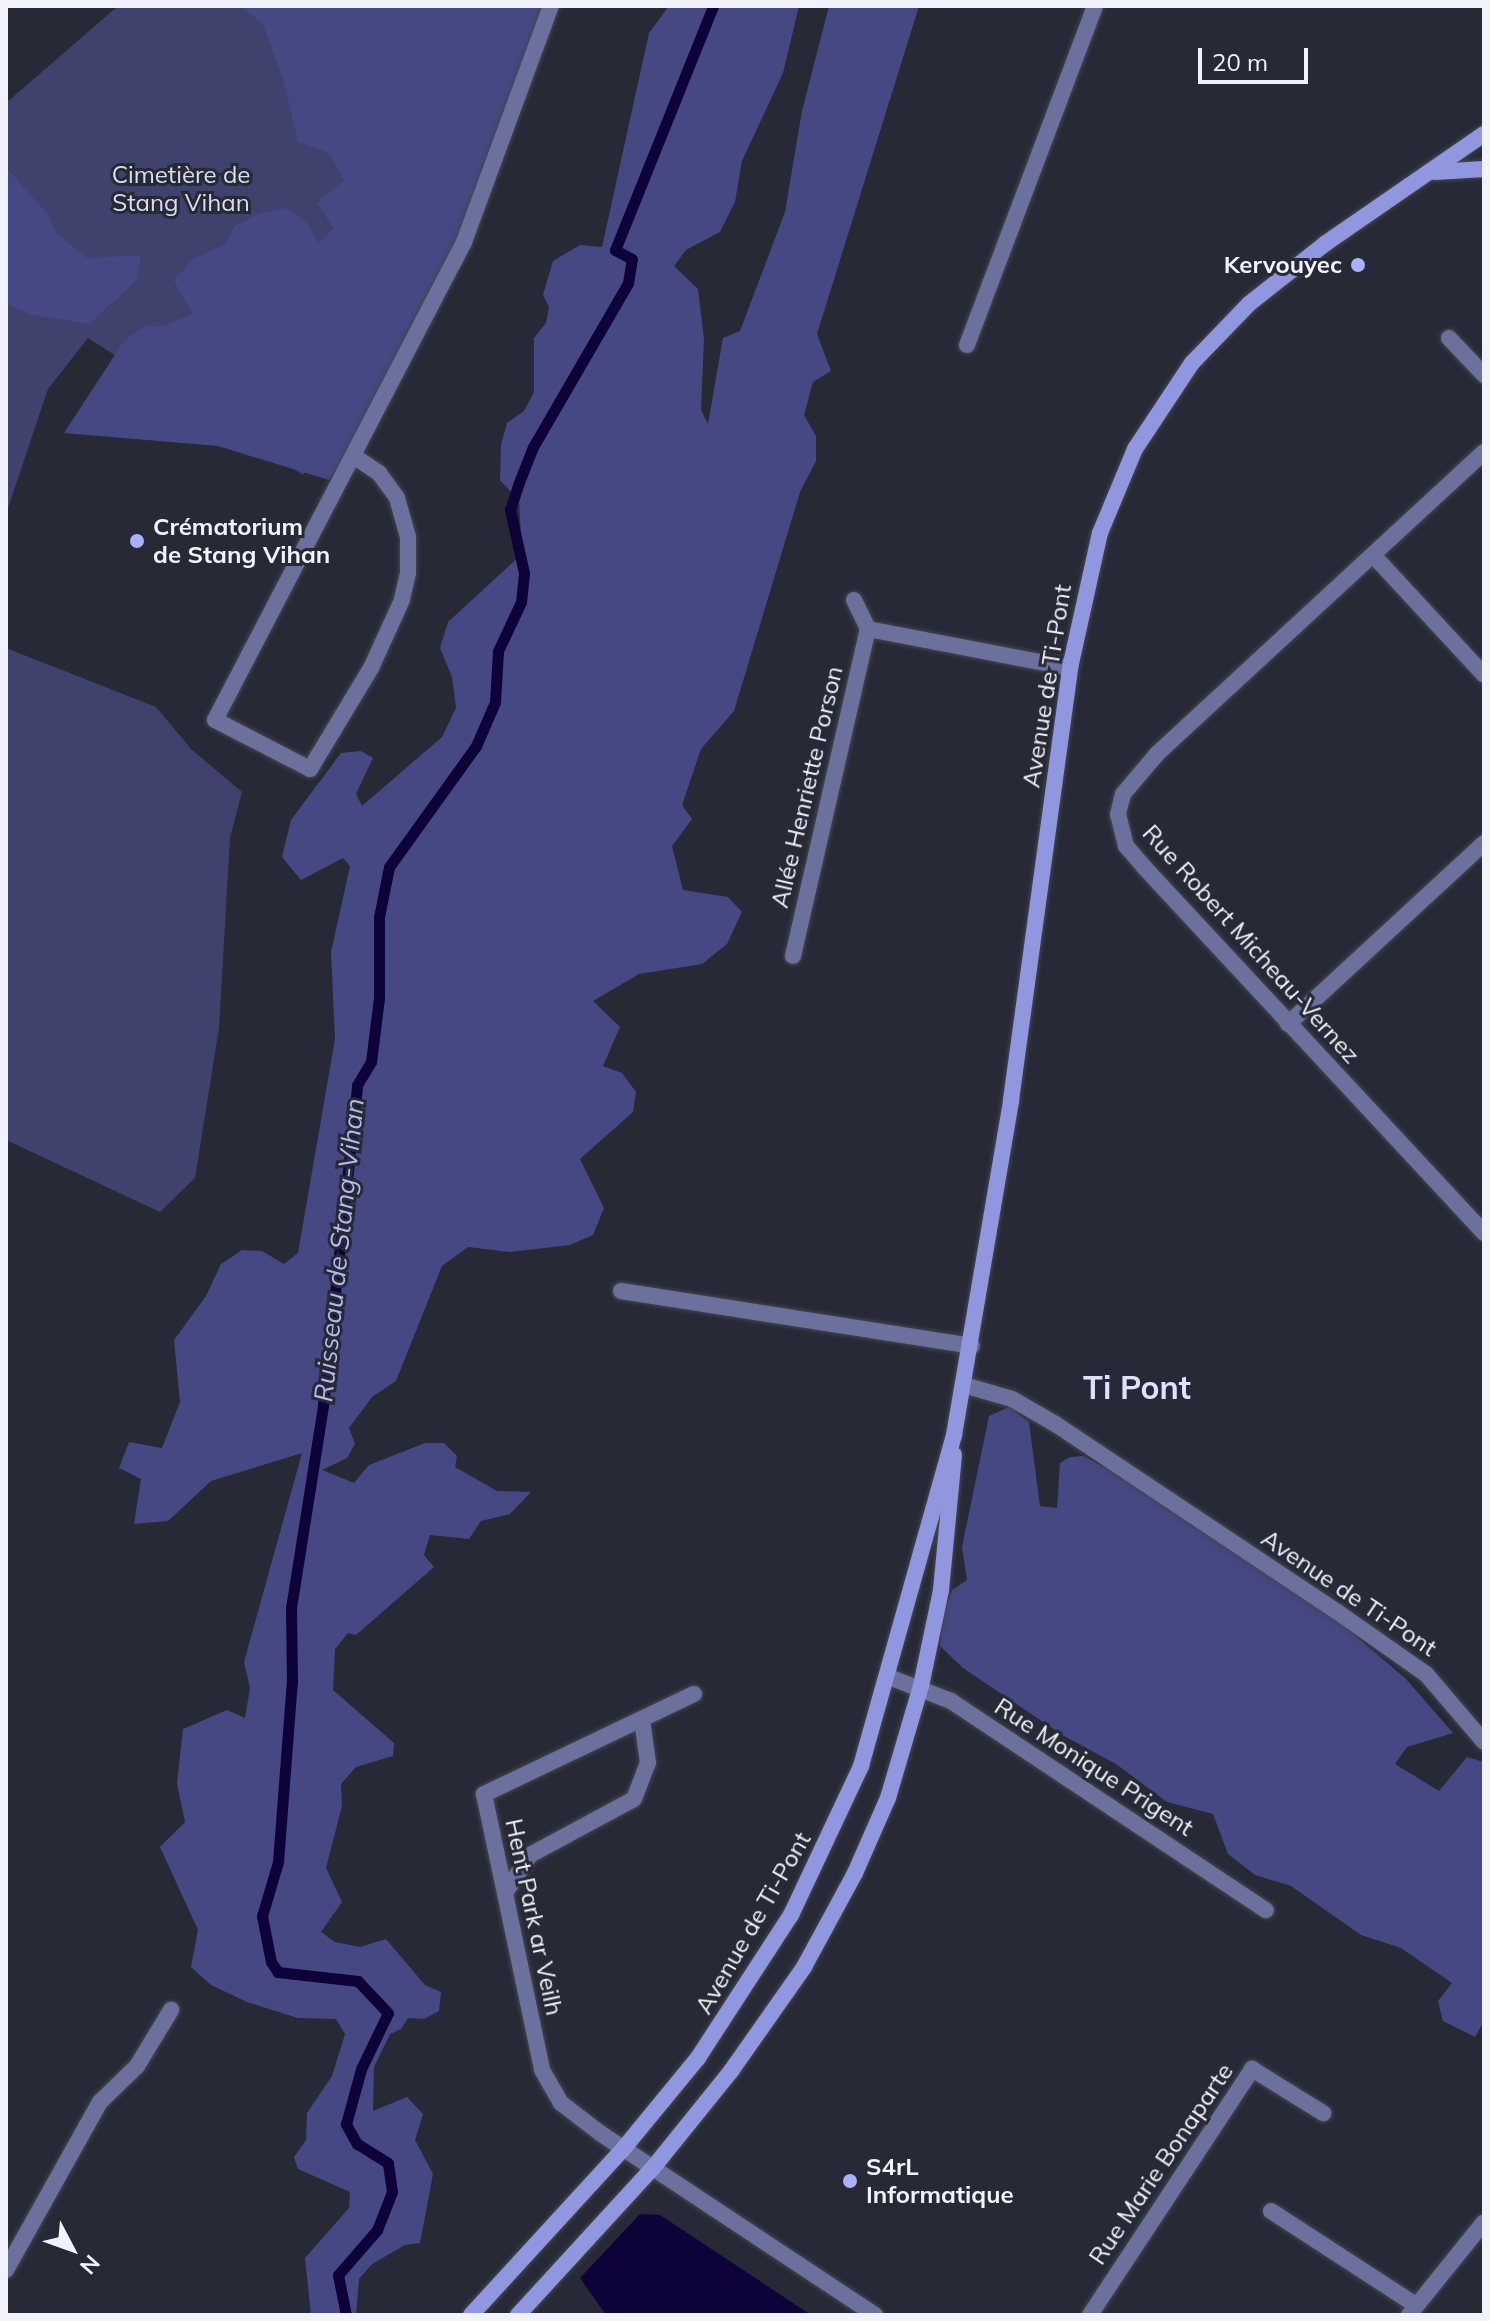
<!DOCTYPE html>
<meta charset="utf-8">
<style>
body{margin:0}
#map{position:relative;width:1490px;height:2321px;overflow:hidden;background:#272936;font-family:Mulish,sans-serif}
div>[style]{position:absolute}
.green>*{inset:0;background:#3f426c}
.forest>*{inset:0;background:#464883}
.water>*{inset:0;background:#0d0338}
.stream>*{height:11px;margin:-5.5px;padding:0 5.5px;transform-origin:5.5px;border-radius:5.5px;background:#0d0338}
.roads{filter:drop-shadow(0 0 2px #434552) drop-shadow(0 0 2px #434552)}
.street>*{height:16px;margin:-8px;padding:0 8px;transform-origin:8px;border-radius:8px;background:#6c709d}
.secondary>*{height:16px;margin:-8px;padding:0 8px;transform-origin:8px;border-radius:8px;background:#9197df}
.dots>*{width:22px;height:22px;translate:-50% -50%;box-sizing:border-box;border:4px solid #272936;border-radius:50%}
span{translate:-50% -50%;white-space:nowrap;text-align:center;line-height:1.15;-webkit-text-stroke:6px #272936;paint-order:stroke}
.park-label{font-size:24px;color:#daddef}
.poi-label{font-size:24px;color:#f1f2fb;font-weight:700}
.right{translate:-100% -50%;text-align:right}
.left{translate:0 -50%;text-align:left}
.street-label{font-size:24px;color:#f1f2fb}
.water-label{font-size:26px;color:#b5baf0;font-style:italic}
.district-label{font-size:32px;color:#dee2ff;font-weight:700}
.frame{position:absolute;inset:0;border:8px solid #f1f2fb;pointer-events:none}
.north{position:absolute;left:32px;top:2209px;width:80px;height:80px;-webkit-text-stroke:6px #272936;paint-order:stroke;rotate:131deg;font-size:22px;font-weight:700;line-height:32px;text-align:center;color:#f1f2fb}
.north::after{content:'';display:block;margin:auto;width:28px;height:36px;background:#f1f2fb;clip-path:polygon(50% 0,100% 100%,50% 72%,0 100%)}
.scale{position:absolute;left:1198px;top:48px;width:110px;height:36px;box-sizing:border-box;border:4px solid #f1f2fb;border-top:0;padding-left:10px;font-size:24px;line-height:28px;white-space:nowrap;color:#f1f2fb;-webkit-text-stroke:6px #272936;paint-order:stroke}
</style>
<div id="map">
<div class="green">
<i style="clip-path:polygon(118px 6px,292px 6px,436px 237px,303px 475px,88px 338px,48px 389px,6px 514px,6px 103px)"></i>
<i style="clip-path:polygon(6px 648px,156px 707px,191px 749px,242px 792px,230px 838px,219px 1028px,195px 1178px,160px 1212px,6px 1140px)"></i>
</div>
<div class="forest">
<i style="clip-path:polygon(240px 6px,553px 6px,510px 142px,454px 275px,365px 433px,329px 480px,218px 446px,64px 433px,124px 341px,146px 325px,163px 326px,193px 314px,174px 281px,193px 259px,224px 245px,235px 226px,260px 213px,287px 208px,307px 223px,318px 243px,334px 229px,317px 203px,344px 180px,329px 153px,298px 142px,284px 82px,263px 24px)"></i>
<i style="clip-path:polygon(669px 6px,799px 6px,783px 73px,742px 161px,735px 202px,720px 232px,686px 250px,674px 266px,698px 289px,704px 339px,701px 410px,708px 424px,723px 338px,740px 331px,785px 212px,802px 111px,829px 6px,919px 6px,817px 334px,831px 371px,813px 382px,804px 415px,816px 436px,816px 461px,800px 492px,734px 711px,701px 749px,682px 805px,692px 819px,672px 846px,683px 890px,728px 897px,742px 912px,727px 944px,702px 964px,639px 974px,593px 1001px,620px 1027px,603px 1066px,622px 1073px,636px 1092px,633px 1112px,580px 1159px,604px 1208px,593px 1235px,570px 1245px,510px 1252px,468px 1247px,442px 1266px,396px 1381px,372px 1397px,349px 1428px,355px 1444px,347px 1458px,322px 1470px,354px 1483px,369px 1465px,425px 1443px,444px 1443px,457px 1456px,455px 1467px,497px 1491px,531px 1492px,510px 1514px,481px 1521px,469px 1539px,430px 1535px,424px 1555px,434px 1567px,356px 1635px,348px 1633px,335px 1649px,333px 1690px,394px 1743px,393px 1756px,356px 1767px,341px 1784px,342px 1806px,326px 1868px,342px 1902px,321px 1932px,335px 1942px,360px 1947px,386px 1939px,425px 1985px,441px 1992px,439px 2011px,424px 2019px,408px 2018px,401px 2029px,390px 2034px,374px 2067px,373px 2111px,407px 2097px,423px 2114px,415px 2140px,433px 2174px,420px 2243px,405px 2245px,372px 2264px,359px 2279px,356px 2315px,311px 2315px,305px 2258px,349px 2208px,350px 2192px,298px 2169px,294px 2157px,306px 2140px,307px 2113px,332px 2076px,345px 2034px,336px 2019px,298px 2018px,247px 2002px,211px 1985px,191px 1967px,198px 1930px,160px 1847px,185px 1822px,177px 1784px,183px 1729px,227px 1710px,245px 1718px,250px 1688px,244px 1662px,302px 1453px,211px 1481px,168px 1521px,134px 1524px,141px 1479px,119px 1468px,129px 1442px,162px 1448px,180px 1402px,174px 1340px,206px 1296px,221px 1264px,242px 1250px,262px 1251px,284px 1264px,298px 1253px,335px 1039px,331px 952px,350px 866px,343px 858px,301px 880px,282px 857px,291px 820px,341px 753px,361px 751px,373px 758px,356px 794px,362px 806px,442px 737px,456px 708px,452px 677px,440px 648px,448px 622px,522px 554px,519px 500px,500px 480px,501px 445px,507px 423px,524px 411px,534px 392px,534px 338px,546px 323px,549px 307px,543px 295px,553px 261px,580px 245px,602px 247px,649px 33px)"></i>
<i style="clip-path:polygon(6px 167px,49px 216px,56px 233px,87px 258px,141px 255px,136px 281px,89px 324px,33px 315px,6px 304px)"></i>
<i style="clip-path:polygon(1009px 1407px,1029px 1422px,1040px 1506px,1057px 1508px,1060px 1463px,1070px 1457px,1083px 1456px,1121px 1476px,1327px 1612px,1405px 1678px,1453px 1733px,1407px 1747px,1395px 1764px,1439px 1791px,1467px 1757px,1484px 1762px,1484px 2021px,1475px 2037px,1443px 2021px,1438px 2001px,1452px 1983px,1401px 1948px,1361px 1935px,1291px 1886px,1255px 1875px,1228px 1854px,1213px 1814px,1167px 1802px,1116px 1764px,1064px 1736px,963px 1668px,940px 1646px,943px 1615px,952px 1590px,967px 1580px,962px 1547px,989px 1416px)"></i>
</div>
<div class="water">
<i style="clip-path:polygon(640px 2214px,660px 2215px,811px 2315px,606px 2315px,580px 2278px)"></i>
</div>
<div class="stream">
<i style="left:346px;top:2315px;width:41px;rotate:-101.3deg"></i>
<i style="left:338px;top:2275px;width:60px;rotate:-49.1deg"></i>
<i style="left:377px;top:2230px;width:41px;rotate:-68.5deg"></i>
<i style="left:392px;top:2192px;width:29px;rotate:-98deg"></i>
<i style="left:388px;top:2163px;width:36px;rotate:-148deg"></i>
<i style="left:357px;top:2144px;width:23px;rotate:-119deg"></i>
<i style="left:346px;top:2124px;width:57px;rotate:-74.7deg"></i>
<i style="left:361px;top:2069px;width:62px;rotate:-64.3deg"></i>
<i style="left:388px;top:2013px;width:44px;rotate:-133.2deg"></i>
<i style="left:358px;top:1981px;width:81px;rotate:-173.6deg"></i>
<i style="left:278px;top:1972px;width:12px;rotate:-125deg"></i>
<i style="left:271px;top:1962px;width:47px;rotate:-101.1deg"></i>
<i style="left:262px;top:1916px;width:56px;rotate:-73.5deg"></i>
<i style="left:278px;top:1862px;width:181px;rotate:-85.6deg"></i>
<i style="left:292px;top:1682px;width:74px;rotate:-90.8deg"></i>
<i style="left:291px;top:1608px;width:206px;rotate:-81deg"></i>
<i style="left:323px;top:1405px;width:322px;rotate:-83.9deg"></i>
<i style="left:357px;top:1085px;width:27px;rotate:-59deg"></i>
<i style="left:371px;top:1062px;width:64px;rotate:-82.9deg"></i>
<i style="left:379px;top:998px;width:81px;rotate:-90deg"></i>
<i style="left:379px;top:917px;width:51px;rotate:-78.7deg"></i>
<i style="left:389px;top:867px;width:149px;rotate:-54.3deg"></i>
<i style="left:476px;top:746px;width:48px;rotate:-66.6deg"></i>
<i style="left:495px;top:702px;width:51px;rotate:-86.6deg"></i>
<i style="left:498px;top:651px;width:54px;rotate:-64.9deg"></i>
<i style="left:521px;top:602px;width:29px;rotate:-84deg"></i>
<i style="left:524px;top:573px;width:65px;rotate:-102.5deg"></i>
<i style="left:510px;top:510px;width:26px;rotate:-72deg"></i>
<i style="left:518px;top:485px;width:41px;rotate:-68.5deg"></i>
<i style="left:533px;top:447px;width:190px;rotate:-59.9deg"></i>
<i style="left:628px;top:283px;width:24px;rotate:-81deg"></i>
<i style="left:632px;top:259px;width:19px;rotate:-152deg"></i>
<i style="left:615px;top:250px;width:263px;rotate:-68.1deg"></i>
</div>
<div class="roads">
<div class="street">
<i style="left:1449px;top:338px;width:51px;rotate:46.6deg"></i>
<i style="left:967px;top:345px;width:362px;rotate:-69.3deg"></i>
<i style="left:1484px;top:452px;width:445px;rotate:137.3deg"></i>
<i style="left:1157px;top:754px;width:52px;rotate:130.4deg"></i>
<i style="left:1123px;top:794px;width:21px;rotate:104deg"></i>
<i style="left:1118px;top:814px;width:33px;rotate:76deg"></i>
<i style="left:1126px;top:846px;width:28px;rotate:49deg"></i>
<i style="left:1144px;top:867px;width:500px;rotate:47.1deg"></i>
<i style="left:355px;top:457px;width:29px;rotate:34deg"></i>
<i style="left:379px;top:473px;width:31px;rotate:54deg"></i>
<i style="left:397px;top:498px;width:41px;rotate:74.2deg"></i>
<i style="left:408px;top:537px;width:36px;rotate:90deg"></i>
<i style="left:408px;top:573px;width:28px;rotate:103deg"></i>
<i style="left:402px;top:600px;width:75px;rotate:114.5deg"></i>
<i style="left:371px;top:668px;width:118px;rotate:121.1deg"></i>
<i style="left:310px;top:769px;width:107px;rotate:-152.7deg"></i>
<i style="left:215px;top:720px;width:539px;rotate:-62.48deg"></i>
<i style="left:464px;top:242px;width:252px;rotate:-69.8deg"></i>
<i style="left:1373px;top:555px;width:163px;rotate:47.2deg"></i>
<i style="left:854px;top:600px;width:32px;rotate:64deg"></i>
<i style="left:868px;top:629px;width:206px;rotate:10.9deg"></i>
<i style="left:793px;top:956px;width:335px;rotate:-77.1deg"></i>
<i style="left:1288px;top:1024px;width:267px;rotate:-42.7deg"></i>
<i style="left:621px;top:1291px;width:355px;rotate:8.9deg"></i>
<i style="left:964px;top:1385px;width:50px;rotate:16.3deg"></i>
<i style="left:1012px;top:1399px;width:52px;rotate:30deg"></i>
<i style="left:1057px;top:1425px;width:335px;rotate:33.7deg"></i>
<i style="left:1336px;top:1611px;width:110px;rotate:35deg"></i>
<i style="left:1426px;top:1674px;width:89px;rotate:49.5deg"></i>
<i style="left:889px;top:1677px;width:66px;rotate:21.2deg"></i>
<i style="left:951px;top:1701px;width:378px;rotate:33.6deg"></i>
<i style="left:694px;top:1694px;width:233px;rotate:154.5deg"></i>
<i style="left:484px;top:1794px;width:282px;rotate:78.1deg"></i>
<i style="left:542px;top:2070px;width:38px;rotate:60deg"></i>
<i style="left:561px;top:2103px;width:49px;rotate:37.6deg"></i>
<i style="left:600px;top:2133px;width:330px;rotate:33.5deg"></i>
<i style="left:505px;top:1893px;width:45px;rotate:-56.7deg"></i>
<i style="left:530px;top:1855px;width:118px;rotate:-28.3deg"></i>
<i style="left:634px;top:1799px;width:39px;rotate:-69deg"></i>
<i style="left:648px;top:1763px;width:43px;rotate:-97.9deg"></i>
<i style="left:1271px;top:2211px;width:173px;rotate:33deg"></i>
<i style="left:6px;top:2270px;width:193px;rotate:-60.8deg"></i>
<i style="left:100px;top:2102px;width:52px;rotate:-44.2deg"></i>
<i style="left:137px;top:2066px;width:66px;rotate:-58.7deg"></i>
<i style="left:1090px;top:2315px;width:295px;rotate:-56.6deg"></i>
<i style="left:1252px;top:2069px;width:84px;rotate:31.8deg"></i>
<i style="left:1409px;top:2315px;width:119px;rotate:-51.1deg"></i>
</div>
<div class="secondary">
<i style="left:1435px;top:172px;width:49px;rotate:-3.5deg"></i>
<i style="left:471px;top:2315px;width:226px;rotate:-47.5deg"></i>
<i style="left:624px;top:2148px;width:117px;rotate:-50.6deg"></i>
<i style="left:698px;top:2058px;width:171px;rotate:-57deg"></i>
<i style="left:791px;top:1915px;width:165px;rotate:-64.8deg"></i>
<i style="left:861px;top:1766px;width:344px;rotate:-74.3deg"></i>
<i style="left:954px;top:1435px;width:340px;rotate:-80.3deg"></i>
<i style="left:1011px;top:1100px;width:436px;rotate:-82.2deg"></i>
<i style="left:1070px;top:668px;width:138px;rotate:-77.5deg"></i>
<i style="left:1100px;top:533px;width:91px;rotate:-67.4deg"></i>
<i style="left:1135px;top:449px;width:103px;rotate:-56.5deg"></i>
<i style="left:1192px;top:363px;width:83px;rotate:-46deg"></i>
<i style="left:1250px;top:303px;width:97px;rotate:-38.3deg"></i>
<i style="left:1326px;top:243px;width:192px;rotate:-34.6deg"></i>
<i style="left:518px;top:2315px;width:198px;rotate:-47.5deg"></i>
<i style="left:652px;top:2169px;width:126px;rotate:-51.1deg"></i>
<i style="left:731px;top:2071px;width:127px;rotate:-54.9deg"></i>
<i style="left:804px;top:1967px;width:107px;rotate:-61.5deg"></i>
<i style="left:855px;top:1873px;width:82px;rotate:-66.3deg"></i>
<i style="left:888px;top:1798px;width:117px;rotate:-73.6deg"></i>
<i style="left:921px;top:1686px;width:98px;rotate:-78.2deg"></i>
<i style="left:941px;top:1590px;width:136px;rotate:-84.5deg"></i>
</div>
</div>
<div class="dots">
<i style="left:1358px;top:265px;background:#a9b0fc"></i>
<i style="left:137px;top:541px;background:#a9b0fc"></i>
<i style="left:850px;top:2181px;background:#a9b0fc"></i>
</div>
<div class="park-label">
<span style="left:181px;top:189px">Cimetière de<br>Stang Vihan</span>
</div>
<div class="poi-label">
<span class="right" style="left:1342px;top:265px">Kervouyec</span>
<span class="left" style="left:153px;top:541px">Crématorium<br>de Stang Vihan</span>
<span class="left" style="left:866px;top:2181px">S4rL<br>Informatique</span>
</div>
<div class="street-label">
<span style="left:1047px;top:686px;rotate:-81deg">Avenue de Ti-Pont</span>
<span style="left:807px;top:787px;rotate:-77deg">Allée Henriette Porson</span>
<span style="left:1251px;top:944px;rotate:48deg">Rue Robert Micheau-Vernez</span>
<span style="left:1349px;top:1593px;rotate:34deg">Avenue de Ti-Pont</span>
<span style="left:1094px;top:1767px;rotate:33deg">Rue Monique Prigent</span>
<span style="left:534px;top:1917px;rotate:78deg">Hent Park ar Veilh</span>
<span style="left:753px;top:1923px;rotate:-60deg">Avenue de Ti-Pont</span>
<span style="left:1161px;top:2164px;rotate:-56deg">Rue Marie Bonaparte</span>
</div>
<div class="water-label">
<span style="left:339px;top:1250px;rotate:-84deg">Ruisseau de Stang-Vihan</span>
</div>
<div class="district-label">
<span style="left:1137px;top:1387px">Ti Pont</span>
</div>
<div class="frame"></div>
<div class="north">N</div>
<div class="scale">20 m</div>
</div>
